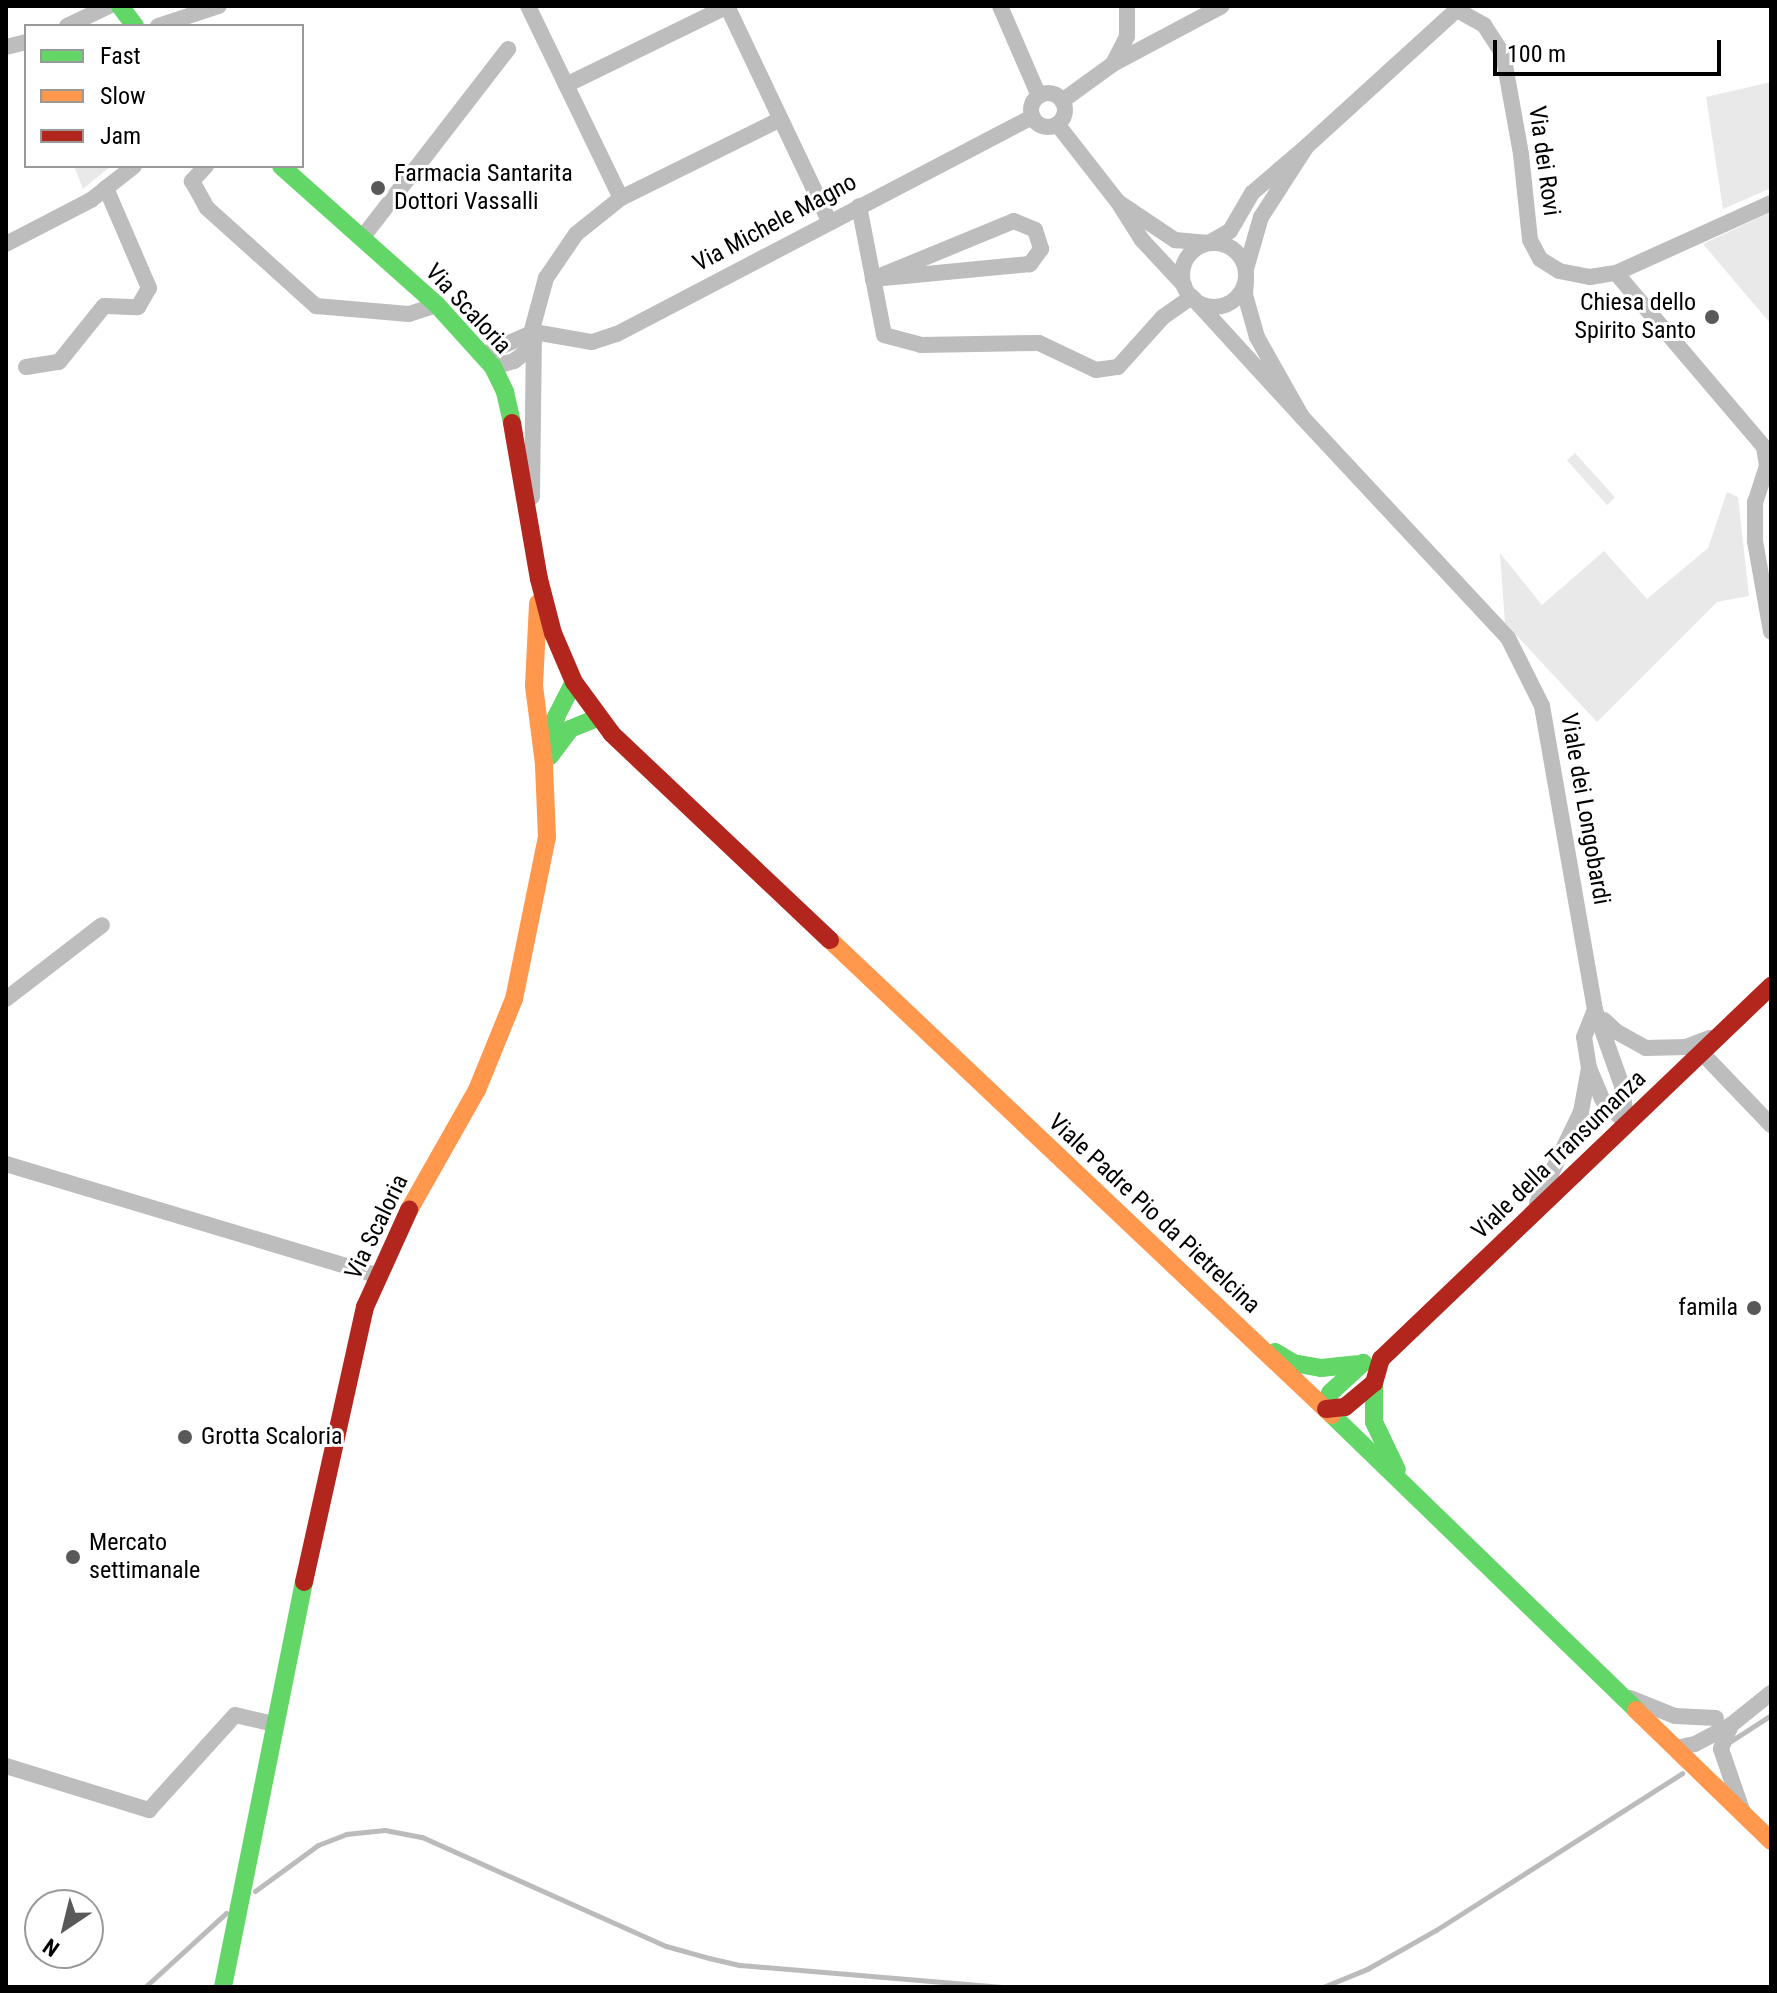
<!DOCTYPE html>
<style>
body{margin:0}
#map{position:relative;width:1777px;height:1993px;overflow:hidden;background:#fff;font-family:"Roboto Condensed",sans-serif}
div>[style]{position:absolute}
.green>*{inset:0;background:#e9e9e9;transform-origin:0 0}
.stream>*{height:5px;margin:-2.5px;padding:0 2.5px;transform-origin:2.5px;border-radius:2.5px;background:#bbb}
.street>*{height:16px;margin:-8px;padding:0 8px;transform-origin:8px;border-radius:8px;background:#bdbdbd}
.street>.ring{margin:-8px;padding:0;box-sizing:content-box;background:none;border:16px solid #bdbdbd;border-radius:50%}
.fast>*{height:18px;margin:-9px;padding:0 9px;transform-origin:9px;border-radius:9px;background:#63d668}
.slow>*{height:18px;margin:-9px;padding:0 9px;transform-origin:9px;border-radius:9px;background:#ff974d}
.jam>*{height:18px;margin:-9px;padding:0 9px;transform-origin:9px;border-radius:9px;background:#b3261e}
.dots>*{width:22px;height:22px;translate:-50% -50%;box-sizing:border-box;border:4px solid #fff;border-radius:50%}
span{translate:-50% -50%;white-space:nowrap;text-align:center;line-height:1.15;-webkit-text-stroke:6px #fff;paint-order:stroke}
.street-label{font-size:24px;color:#000}
.poi-label{font-size:24px;color:#000}
.left{translate:0 -50%;text-align:left}
.right{translate:-100% -50%;text-align:right}
.frame{position:absolute;inset:0;border:8px solid #000;pointer-events:none}
.legend{position:absolute;left:24px;top:24px;width:280px;height:144px;box-sizing:border-box;background:#fff;border:2px solid #999;margin:0;padding:10px 14px;list-style:none;font-size:24px;color:#000}
.legend li{display:flex;align-items:center;gap:16px;height:40px}
.legend b{width:40px;border:2px solid #999}
.north{position:absolute;left:24px;top:1889px;width:80px;height:80px;box-sizing:border-box;background:#fff;border:2px solid #999;border-radius:50%;rotate:215deg;font-size:22px;font-weight:700;line-height:32px;text-align:center;color:#000}
.north::after{content:'';display:block;margin:auto;width:28px;height:36px;background:#595959;clip-path:polygon(50% 0,100% 100%,50% 72%,0 100%)}
.scale{position:absolute;left:1493px;top:40px;width:228px;height:36px;box-sizing:border-box;border:4px solid #000;border-top:0;padding-left:10px;font-size:24px;line-height:28px;white-space:nowrap;color:#000;-webkit-text-stroke:6px #fff;paint-order:stroke}
</style>
<div id="map">
<div class="green">
<i style="clip-path:polygon(1771px 82px,1771px 188px,1723px 209px,1706px 97px)"></i>
<i style="clip-path:polygon(74px 166px,111px 166px,83px 189px)"></i>
<i style="clip-path:polygon(1771px 212px,1771px 324px,1703px 244px)"></i>
<i style="left:1575px;top:453px;width:60px;height:11px;rotate:48deg"></i>
<i style="clip-path:polygon(1727px 492px,1738px 497px,1749px 596px,1717px 602px,1597px 722px,1505px 623px,1500px 553px,1542px 605px,1604px 551px,1647px 599px,1708px 548px)"></i>
</div>
<div class="stream">
<i style="left:1731px;top:1741px;width:48px;rotate:-33deg"></i>
<i style="left:255px;top:1891px;width:78px;rotate:-36.1deg"></i>
<i style="left:318px;top:1845px;width:30px;rotate:-21deg"></i>
<i style="left:346px;top:1834px;width:39px;rotate:-6deg"></i>
<i style="left:385px;top:1830px;width:38px;rotate:11deg"></i>
<i style="left:422px;top:1837px;width:267px;rotate:24.1deg"></i>
<i style="left:666px;top:1946px;width:45px;rotate:15.6deg"></i>
<i style="left:709px;top:1958px;width:32px;rotate:13deg"></i>
<i style="left:740px;top:1965px;width:263px;rotate:4.8deg"></i>
<i style="left:145px;top:1987px;width:110px;rotate:-42.4deg"></i>
<i style="left:1323px;top:1987px;width:48px;rotate:-22.2deg"></i>
<i style="left:1367px;top:1969px;width:79px;rotate:-29.5deg"></i>
<i style="left:1436px;top:1930px;width:292px;rotate:-32.5deg"></i>
</div>
<div class="street">
<i style="left:528px;top:6px;width:213px;rotate:64.2deg"></i>
<i style="left:727px;top:6px;width:238px;rotate:64.6deg"></i>
<i style="left:1000px;top:6px;width:98px;rotate:66.6deg"></i>
<i style="left:1457px;top:10px;width:31px;rotate:29deg"></i>
<i style="left:1484px;top:25px;width:35px;rotate:57deg"></i>
<i style="left:1503px;top:54px;width:102px;rotate:79.8deg"></i>
<i style="left:1521px;top:154px;width:86px;rotate:84deg"></i>
<i style="left:1530px;top:240px;width:21px;rotate:62deg"></i>
<i style="left:1540px;top:259px;width:22px;rotate:32deg"></i>
<i style="left:1559px;top:271px;width:32px;rotate:11deg"></i>
<i style="left:1590px;top:277px;width:26px;rotate:-9deg"></i>
<i style="left:1616px;top:273px;width:170px;rotate:-24.3deg"></i>
<i style="left:67px;top:26px;width:47px;rotate:-25.5deg"></i>
<i style="left:158px;top:26px;width:64px;rotate:-18.2deg"></i>
<i style="left:6px;top:47px;width:21px;rotate:-14deg"></i>
<i style="left:1113px;top:64px;width:31px;rotate:-63deg"></i>
<i style="left:1127px;top:36px;width:30px;rotate:-90deg"></i>
<i style="left:566px;top:85px;width:180px;rotate:-26deg"></i>
<i class="ring" style="left:1031px;top:93px;width:18px;height:18px"></i>
<i style="left:1062px;top:101px;width:63px;rotate:-36deg"></i>
<i style="left:1113px;top:64px;width:123px;rotate:-28deg"></i>
<i style="left:1057px;top:124px;width:99px;rotate:52deg"></i>
<i style="left:1307px;top:146px;width:208px;rotate:-42.3deg"></i>
<i style="left:206px;top:166px;width:21px;rotate:133deg"></i>
<i style="left:192px;top:181px;width:31px;rotate:61deg"></i>
<i style="left:207px;top:208px;width:147px;rotate:42deg"></i>
<i style="left:316px;top:306px;width:93px;rotate:4.9deg"></i>
<i style="left:409px;top:314px;width:29px;rotate:-18deg"></i>
<i style="left:859px;top:206px;width:131px;rotate:79deg"></i>
<i style="left:884px;top:335px;width:38px;rotate:15deg"></i>
<i style="left:921px;top:345px;width:118px;rotate:-1deg"></i>
<i style="left:1039px;top:343px;width:63px;rotate:25.3deg"></i>
<i style="left:1096px;top:370px;width:22px;rotate:-8deg"></i>
<i style="left:1118px;top:367px;width:67px;rotate:-48deg"></i>
<i style="left:1163px;top:317px;width:35px;rotate:-35deg"></i>
<i style="left:1192px;top:297px;width:163px;rotate:47.5deg"></i>
<i style="left:1302px;top:417px;width:92px;rotate:-119.4deg"></i>
<i style="left:1257px;top:337px;width:44px;rotate:-105.9deg"></i>
<i style="left:1245px;top:295px;width:16px;rotate:-86deg"></i>
<i style="left:1014px;top:221px;width:23px;rotate:23deg"></i>
<i style="left:1035px;top:230px;width:20px;rotate:72deg"></i>
<i style="left:1041px;top:249px;width:19px;rotate:126deg"></i>
<i style="left:1030px;top:264px;width:158px;rotate:174.5deg"></i>
<i style="left:873px;top:279px;width:152px;rotate:-22.4deg"></i>
<i style="left:362px;top:238px;width:239px;rotate:-52.3deg"></i>
<i class="ring" style="left:1182px;top:243px;width:48px;height:48px"></i>
<i style="left:6px;top:244px;width:96px;rotate:-27.4deg"></i>
<i style="left:91px;top:200px;width:55px;rotate:-38.3deg"></i>
<i style="left:1616px;top:273px;width:228px;rotate:49.6deg"></i>
<i style="left:1764px;top:447px;width:19px;rotate:81deg"></i>
<i style="left:1767px;top:466px;width:38px;rotate:108deg"></i>
<i style="left:1755px;top:502px;width:39px;rotate:90deg"></i>
<i style="left:1755px;top:541px;width:92px;rotate:80deg"></i>
<i style="left:1184px;top:285px;width:62px;rotate:-133deg"></i>
<i style="left:1142px;top:240px;width:45px;rotate:-122.3deg"></i>
<i style="left:1118px;top:202px;width:69px;rotate:33.7deg"></i>
<i style="left:1175px;top:240px;width:34px;rotate:5deg"></i>
<i style="left:1209px;top:243px;width:24px;rotate:-30deg"></i>
<i style="left:1230px;top:231px;width:44px;rotate:-59.9deg"></i>
<i style="left:1252px;top:193px;width:72px;rotate:-40.5deg"></i>
<i style="left:1307px;top:146px;width:85px;rotate:122.9deg"></i>
<i style="left:1261px;top:217px;width:54px;rotate:106.1deg"></i>
<i style="left:534px;top:332px;width:59px;rotate:9.8deg"></i>
<i style="left:592px;top:342px;width:26px;rotate:-18deg"></i>
<i style="left:617px;top:334px;width:468px;rotate:-27.6deg"></i>
<i style="left:484px;top:354px;width:55px;rotate:-23.7deg"></i>
<i style="left:26px;top:367px;width:33px;rotate:-9deg"></i>
<i style="left:59px;top:362px;width:72px;rotate:-51.2deg"></i>
<i style="left:104px;top:306px;width:34px;rotate:2deg"></i>
<i style="left:138px;top:307px;width:22px;rotate:-60deg"></i>
<i style="left:149px;top:288px;width:109px;rotate:-113.3deg"></i>
<i style="left:493px;top:367px;width:22px;rotate:-16deg"></i>
<i style="left:514px;top:361px;width:15px;rotate:-37deg"></i>
<i style="left:526px;top:352px;width:77px;rotate:-74.9deg"></i>
<i style="left:546px;top:278px;width:53px;rotate:-55.7deg"></i>
<i style="left:576px;top:234px;width:58px;rotate:-38.7deg"></i>
<i style="left:621px;top:198px;width:178px;rotate:-26.3deg"></i>
<i style="left:1302px;top:417px;width:302px;rotate:47deg"></i>
<i style="left:1508px;top:638px;width:76px;rotate:63.4deg"></i>
<i style="left:1542px;top:706px;width:309px;rotate:80.1deg"></i>
<i style="left:1595px;top:1010px;width:81px;rotate:70.4deg"></i>
<i style="left:1622px;top:1086px;width:38px;rotate:83deg"></i>
<i style="left:532px;top:497px;width:156px;rotate:-89.3deg"></i>
<i style="left:6px;top:999px;width:121px;rotate:-37.6deg"></i>
<i style="left:1604px;top:1020px;width:18px;rotate:43deg"></i>
<i style="left:1617px;top:1032px;width:33px;rotate:29deg"></i>
<i style="left:1646px;top:1048px;width:40px;rotate:-1.4deg"></i>
<i style="left:1686px;top:1047px;width:26px;rotate:-21deg"></i>
<i style="left:1702px;top:1053px;width:100px;rotate:46.2deg"></i>
<i style="left:1589px;top:1068px;width:34px;rotate:67deg"></i>
<i style="left:1602px;top:1099px;width:35px;rotate:45deg"></i>
<i style="left:6px;top:1164px;width:389px;rotate:16.7deg"></i>
<i style="left:1537px;top:1203px;width:101px;rotate:-64.2deg"></i>
<i style="left:1581px;top:1112px;width:45px;rotate:-79.7deg"></i>
<i style="left:1589px;top:1068px;width:31px;rotate:-99deg"></i>
<i style="left:1584px;top:1037px;width:29px;rotate:-68deg"></i>
<i style="left:1630px;top:1698px;width:48px;rotate:21.8deg"></i>
<i style="left:1675px;top:1716px;width:41px;rotate:2.8deg"></i>
<i style="left:1731px;top:1725px;width:26px;rotate:113deg"></i>
<i style="left:1721px;top:1749px;width:65px;rotate:71deg"></i>
<i style="left:1676px;top:1748px;width:19px;rotate:-12deg"></i>
<i style="left:1695px;top:1744px;width:41px;rotate:-27.8deg"></i>
<i style="left:1731px;top:1725px;width:51px;rotate:-38.7deg"></i>
<i style="left:6px;top:1766px;width:150px;rotate:17.1deg"></i>
<i style="left:149px;top:1810px;width:128px;rotate:-47.8deg"></i>
<i style="left:235px;top:1715px;width:39px;rotate:13deg"></i>
</div>
<div class="fast">
<i style="left:120px;top:6px;width:25px;rotate:53deg"></i>
<i style="left:281px;top:166px;width:209px;rotate:41.7deg"></i>
<i style="left:437px;top:305px;width:84px;rotate:47.9deg"></i>
<i style="left:493px;top:367px;width:28px;rotate:64deg"></i>
<i style="left:505px;top:392px;width:32px;rotate:77deg"></i>
<i style="left:548px;top:750px;width:34px;rotate:-76deg"></i>
<i style="left:556px;top:717px;width:39px;rotate:-63deg"></i>
<i style="left:550px;top:756px;width:34px;rotate:-53deg"></i>
<i style="left:570px;top:729px;width:31px;rotate:-22deg"></i>
<i style="left:1275px;top:1352px;width:21px;rotate:31deg"></i>
<i style="left:1293px;top:1363px;width:28px;rotate:10deg"></i>
<i style="left:1321px;top:1368px;width:36px;rotate:-6deg"></i>
<i style="left:1374px;top:1383px;width:39px;rotate:90deg"></i>
<i style="left:1374px;top:1422px;width:53px;rotate:64.4deg"></i>
<i style="left:1326px;top:1409px;width:16px;rotate:-76deg"></i>
<i style="left:1330px;top:1393px;width:45px;rotate:-42.3deg"></i>
<i style="left:1332px;top:1415px;width:424px;rotate:44.1deg"></i>
<i style="left:223px;top:1987px;width:413px;rotate:-78.7deg"></i>
</div>
<div class="slow">
<i style="left:830px;top:940px;width:691px;rotate:43.42deg"></i>
<i style="left:409px;top:1210px;width:138px;rotate:-60.5deg"></i>
<i style="left:477px;top:1090px;width:98px;rotate:-67.9deg"></i>
<i style="left:514px;top:999px;width:165px;rotate:-78.5deg"></i>
<i style="left:547px;top:837px;width:73px;rotate:-92.4deg"></i>
<i style="left:544px;top:764px;width:79px;rotate:-97.3deg"></i>
<i style="left:534px;top:686px;width:83px;rotate:-87.2deg"></i>
<i style="left:1636px;top:1710px;width:188px;rotate:44.1deg"></i>
</div>
<div class="jam">
<i style="left:512px;top:423px;width:158px;rotate:80.2deg"></i>
<i style="left:539px;top:579px;width:56px;rotate:75.5deg"></i>
<i style="left:553px;top:633px;width:53px;rotate:66.8deg"></i>
<i style="left:574px;top:682px;width:64px;rotate:53.8deg"></i>
<i style="left:612px;top:734px;width:300px;rotate:43.4deg"></i>
<i style="left:1326px;top:1409px;width:19px;rotate:-6deg"></i>
<i style="left:1345px;top:1407px;width:38px;rotate:-40deg"></i>
<i style="left:1374px;top:1383px;width:25px;rotate:-74deg"></i>
<i style="left:1381px;top:1359px;width:540px;rotate:-43.72deg"></i>
<i style="left:304px;top:1582px;width:282px;rotate:-77.5deg"></i>
<i style="left:365px;top:1307px;width:107px;rotate:-65.6deg"></i>
</div>
<div class="dots">
<i style="left:378px;top:188px;background:#595959"></i>
<i style="left:1712px;top:317px;background:#595959"></i>
<i style="left:1754px;top:1308px;background:#595959"></i>
<i style="left:185px;top:1437px;background:#595959"></i>
<i style="left:73px;top:1557px;background:#595959"></i>
</div>
<div class="street-label">
<span style="left:1544px;top:161px;rotate:82deg">Via dei Rovi</span>
<span style="left:775px;top:223px;rotate:-28deg">Via Michele Magno</span>
<span style="left:468px;top:309px;rotate:47deg">Via Scaloria</span>
<span style="left:1585px;top:809px;rotate:80deg">Viale dei Longobardi</span>
<span style="left:1559px;top:1155px;rotate:-44deg">Viale della Transumanza</span>
<span style="left:1154px;top:1214px;rotate:43deg">Viale Padre Pio da Pietrelcina</span>
<span style="left:377px;top:1227px;rotate:-64deg">Via Scaloria</span>
</div>
<div class="poi-label">
<span class="left" style="left:394px;top:188px">Farmacia Santarita<br>Dottori Vassalli</span>
<span class="right" style="left:1696px;top:317px">Chiesa dello<br>Spirito Santo</span>
<span class="right" style="left:1738px;top:1308px">famila</span>
<span class="left" style="left:201px;top:1437px">Grotta Scaloria</span>
<span class="left" style="left:89px;top:1557px">Mercato<br>settimanale</span>
</div>
<div class="frame"></div>
<ul class="legend">
<li><b style="height:10px;background:#63d668"></b>Fast</li>
<li><b style="height:10px;background:#ff974d"></b>Slow</li>
<li><b style="height:10px;background:#b3261e"></b>Jam</li>
</ul>
<div class="north">N</div>
<div class="scale">100 m</div>
</div>
